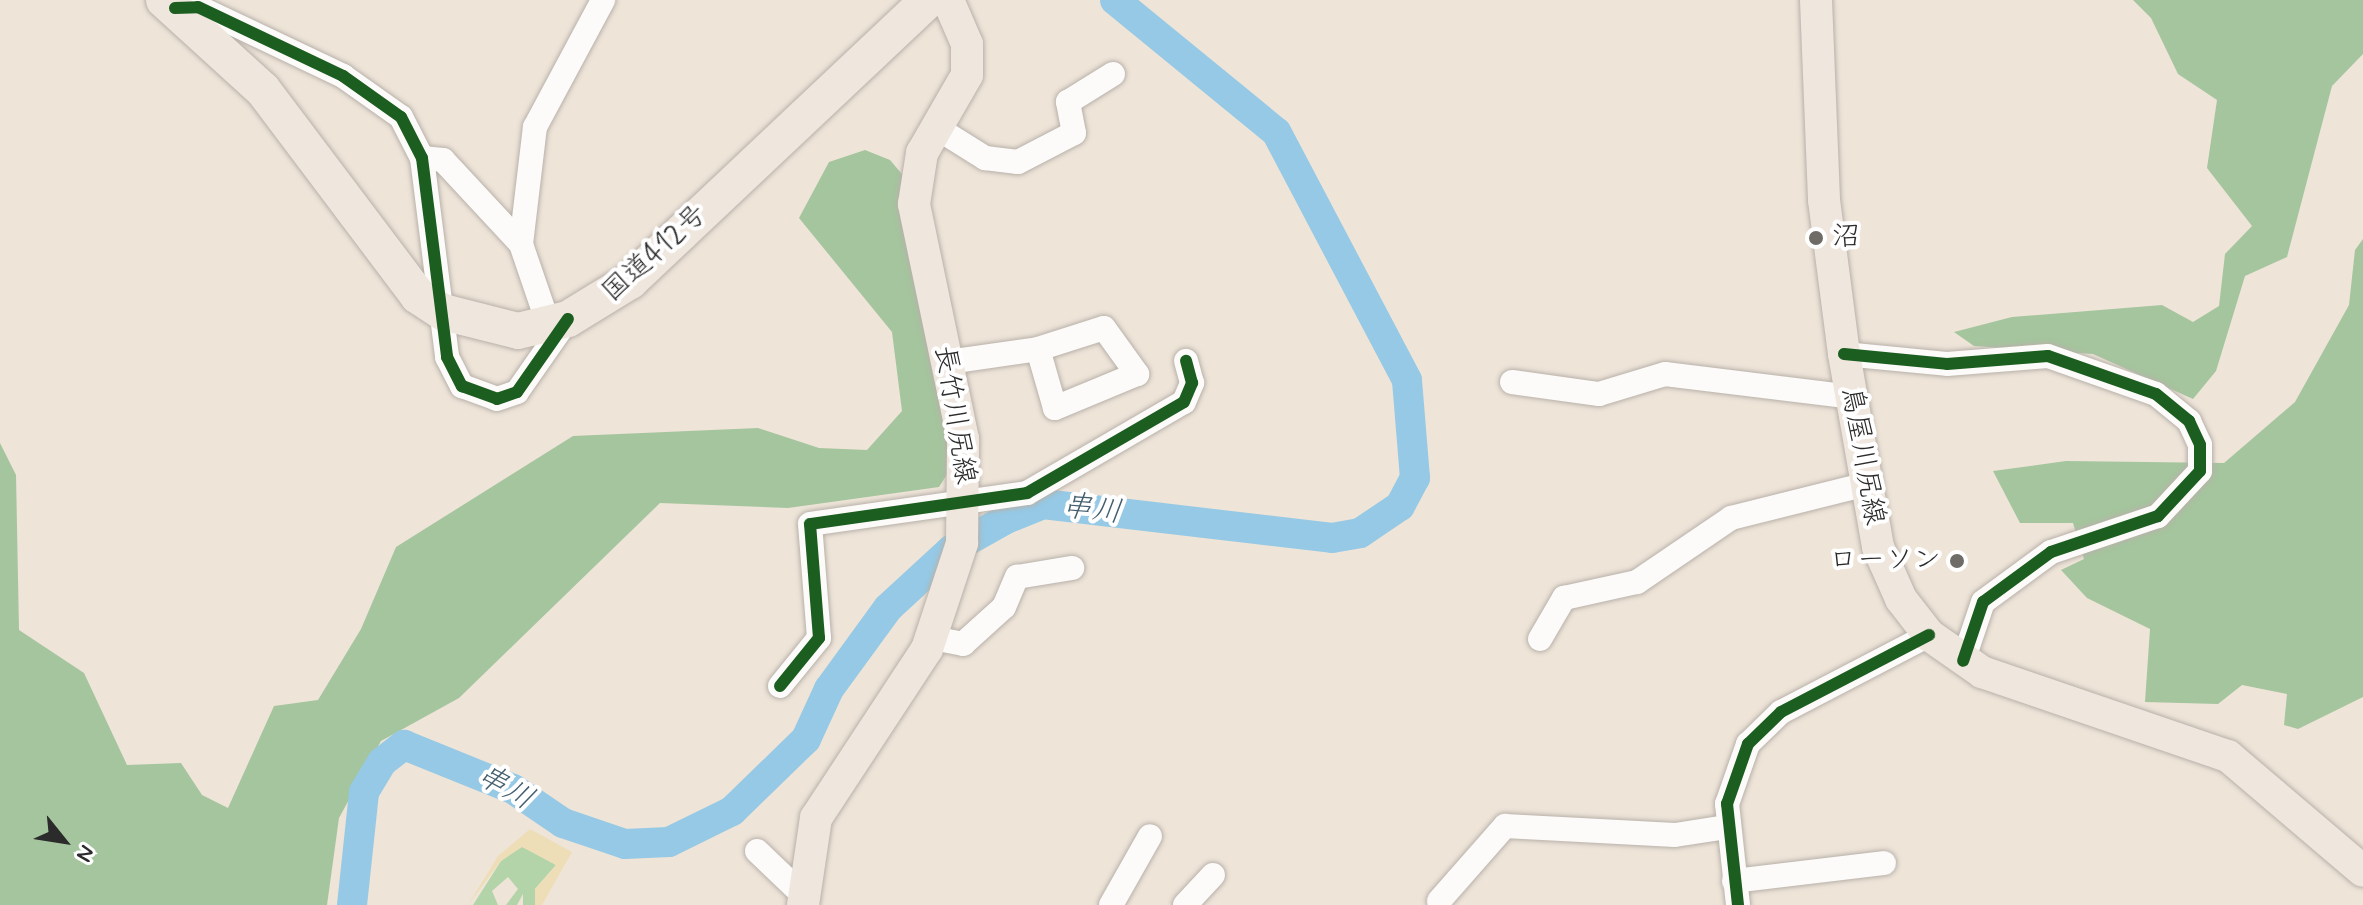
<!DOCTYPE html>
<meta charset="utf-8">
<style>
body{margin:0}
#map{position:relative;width:2363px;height:905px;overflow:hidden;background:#eee4d8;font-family:Mynerve,"Klee One",sans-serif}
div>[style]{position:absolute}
.green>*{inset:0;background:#b3d4a8}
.forest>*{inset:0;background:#a5c59e}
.sand>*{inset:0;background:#eedeb8}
.river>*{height:30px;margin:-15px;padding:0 15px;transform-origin:15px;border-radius:15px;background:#95c9e5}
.roads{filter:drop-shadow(0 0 2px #b8b1aa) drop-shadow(0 0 2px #b8b1aa)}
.minor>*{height:24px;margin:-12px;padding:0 12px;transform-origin:12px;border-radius:12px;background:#fcfbf9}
.major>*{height:32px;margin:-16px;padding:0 16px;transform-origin:16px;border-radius:16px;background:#efe6de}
.highway>*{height:36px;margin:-18px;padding:0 18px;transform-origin:18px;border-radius:18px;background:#efe6de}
.cycleway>*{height:12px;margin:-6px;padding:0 6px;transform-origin:6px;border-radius:6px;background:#1b5e20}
.dots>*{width:22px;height:22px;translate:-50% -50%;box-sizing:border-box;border:4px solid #fff;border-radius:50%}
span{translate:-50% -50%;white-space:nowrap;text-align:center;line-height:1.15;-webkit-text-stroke:8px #fff;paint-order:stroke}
.poi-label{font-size:28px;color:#2b2b2b}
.left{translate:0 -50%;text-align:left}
.right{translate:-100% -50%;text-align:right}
.street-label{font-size:28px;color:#2b2b2b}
.water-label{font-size:30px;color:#435e6e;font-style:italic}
.north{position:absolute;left:24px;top:801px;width:80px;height:80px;-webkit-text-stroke:6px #fff;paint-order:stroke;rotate:120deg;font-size:22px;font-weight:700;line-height:32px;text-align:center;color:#2b2b2b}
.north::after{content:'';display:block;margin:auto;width:28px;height:36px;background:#2b2b2b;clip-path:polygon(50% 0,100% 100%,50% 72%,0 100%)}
</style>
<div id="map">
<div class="green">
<i style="clip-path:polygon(522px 846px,556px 865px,535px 889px,535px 905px,523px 905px,523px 894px,517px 905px,506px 905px,518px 889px,508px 877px,492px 891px,498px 905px,473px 905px,501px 861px)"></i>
</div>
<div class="forest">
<i style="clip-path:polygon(2133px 0,2363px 0,2363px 54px,2332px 86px,2287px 257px,2245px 276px,2216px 371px,2193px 399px,2093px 354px,1974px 346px,1954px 332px,2012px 317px,2162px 305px,2193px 322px,2219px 306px,2225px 254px,2252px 226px,2207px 168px,2217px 100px,2178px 74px,2151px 18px)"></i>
<i style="clip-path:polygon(865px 150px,890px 160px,912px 186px,958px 457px,939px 487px,788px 508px,660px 503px,459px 698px,381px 741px,339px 818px,327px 905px,0 905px,0 443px,16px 475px,19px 630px,84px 673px,127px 765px,181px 763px,202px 795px,228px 808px,274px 706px,318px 700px,361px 629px,396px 547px,573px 436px,758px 428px,819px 448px,867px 450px,902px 411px,892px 332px,799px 218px,829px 162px)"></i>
<i style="clip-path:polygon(2363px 239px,2363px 697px,2298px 729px,2284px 725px,2287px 694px,2242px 685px,2218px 704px,2145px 702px,2150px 629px,2087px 598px,2061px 570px,2084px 559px,2073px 523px,2020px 523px,1993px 471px,2066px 461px,2224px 463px,2295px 402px,2349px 305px,2355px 250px)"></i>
</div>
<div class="sand">
<i style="clip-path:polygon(530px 829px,572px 852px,542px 905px,535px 905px,535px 889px,556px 865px,522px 847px,501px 861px,468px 905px,498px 856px)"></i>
</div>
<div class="river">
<i style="left:352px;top:905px;width:114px;rotate:-83.9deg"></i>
<i style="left:364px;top:792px;width:35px;rotate:-59deg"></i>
<i style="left:382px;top:762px;width:28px;rotate:-38deg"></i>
<i style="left:404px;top:745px;width:118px;rotate:22deg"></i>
<i style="left:513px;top:789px;width:60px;rotate:34.2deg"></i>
<i style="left:563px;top:823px;width:65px;rotate:18.7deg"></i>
<i style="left:625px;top:844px;width:44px;rotate:-2.6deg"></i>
<i style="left:669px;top:842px;width:70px;rotate:-26.2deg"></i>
<i style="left:732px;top:811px;width:103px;rotate:-44.2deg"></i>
<i style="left:806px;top:739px;width:55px;rotate:-65.3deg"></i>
<i style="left:829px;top:689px;width:100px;rotate:-53.9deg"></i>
<i style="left:888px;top:608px;width:86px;rotate:-42.6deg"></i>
<i style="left:951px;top:550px;width:63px;rotate:-29.4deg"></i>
<i style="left:1006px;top:519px;width:40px;rotate:-22deg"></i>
<i style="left:1043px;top:504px;width:291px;rotate:6.7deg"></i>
<i style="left:1332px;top:538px;width:28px;rotate:-10deg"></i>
<i style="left:1360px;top:533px;width:48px;rotate:-34deg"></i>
<i style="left:1400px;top:506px;width:32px;rotate:-62deg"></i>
<i style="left:1415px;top:478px;width:98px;rotate:-94.7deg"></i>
<i style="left:1407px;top:380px;width:280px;rotate:-117.8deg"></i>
<i style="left:1276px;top:132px;width:208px;rotate:-140.7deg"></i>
</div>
<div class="roads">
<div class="minor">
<i style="left:175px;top:8px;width:23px;rotate:-2deg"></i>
<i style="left:198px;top:7px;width:161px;rotate:25.4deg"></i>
<i style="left:343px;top:76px;width:71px;rotate:35.3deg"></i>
<i style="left:401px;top:117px;width:46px;rotate:62.9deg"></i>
<i style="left:422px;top:158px;width:201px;rotate:82.8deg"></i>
<i style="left:447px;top:357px;width:33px;rotate:63deg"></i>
<i style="left:462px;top:386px;width:37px;rotate:20deg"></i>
<i style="left:497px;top:399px;width:21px;rotate:-19deg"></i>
<i style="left:517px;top:392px;width:89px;rotate:-55.1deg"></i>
<i style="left:937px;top:128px;width:57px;rotate:32deg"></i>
<i style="left:985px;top:158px;width:33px;rotate:7deg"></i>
<i style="left:1018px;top:162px;width:63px;rotate:-27.4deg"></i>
<i style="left:1074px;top:133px;width:32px;rotate:-101deg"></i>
<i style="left:1068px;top:102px;width:53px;rotate:-31.9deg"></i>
<i style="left:422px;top:158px;width:21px;rotate:5deg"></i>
<i style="left:443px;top:160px;width:115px;rotate:47.1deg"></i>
<i style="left:549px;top:326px;width:87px;rotate:-108.9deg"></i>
<i style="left:521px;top:244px;width:118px;rotate:-83.2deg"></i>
<i style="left:535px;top:127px;width:144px;rotate:-61.8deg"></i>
<i style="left:1844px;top:354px;width:103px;rotate:5.5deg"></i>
<i style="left:1947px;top:364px;width:101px;rotate:-4.5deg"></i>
<i style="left:2048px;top:356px;width:114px;rotate:19.4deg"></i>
<i style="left:2156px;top:394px;width:43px;rotate:39.3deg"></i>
<i style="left:2189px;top:421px;width:26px;rotate:65deg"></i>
<i style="left:2200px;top:445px;width:26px;rotate:90deg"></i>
<i style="left:2200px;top:471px;width:62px;rotate:133deg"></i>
<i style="left:2158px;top:516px;width:113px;rotate:161.4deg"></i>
<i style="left:2051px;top:552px;width:84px;rotate:143.7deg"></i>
<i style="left:1983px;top:602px;width:62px;rotate:108.7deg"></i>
<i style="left:948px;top:362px;width:91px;rotate:-8.2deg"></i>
<i style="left:1038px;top:349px;width:69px;rotate:-17.7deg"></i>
<i style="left:1104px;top:328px;width:57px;rotate:54.3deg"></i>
<i style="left:1137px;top:374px;width:89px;rotate:157.5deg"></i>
<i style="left:1055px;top:408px;width:61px;rotate:-106.1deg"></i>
<i style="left:1512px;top:382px;width:88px;rotate:7.9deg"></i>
<i style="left:1599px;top:394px;width:69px;rotate:-16.9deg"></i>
<i style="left:1665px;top:374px;width:188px;rotate:7deg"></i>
<i style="left:933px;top:638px;width:31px;rotate:11deg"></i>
<i style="left:963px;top:644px;width:55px;rotate:-42.1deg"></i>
<i style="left:1004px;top:607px;width:33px;rotate:-67deg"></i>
<i style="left:1017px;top:577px;width:56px;rotate:-9.3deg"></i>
<i style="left:1540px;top:639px;width:48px;rotate:-59.7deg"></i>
<i style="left:1564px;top:598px;width:75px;rotate:-12.4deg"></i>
<i style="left:1637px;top:582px;width:114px;rotate:-34.2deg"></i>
<i style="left:1731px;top:518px;width:140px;rotate:-14deg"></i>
<i style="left:780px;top:686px;width:62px;rotate:-50.9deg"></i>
<i style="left:819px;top:638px;width:114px;rotate:-94.5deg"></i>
<i style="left:810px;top:524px;width:219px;rotate:-8.1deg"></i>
<i style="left:1027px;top:493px;width:181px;rotate:-30.1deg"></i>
<i style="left:1184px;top:402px;width:21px;rotate:-67deg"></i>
<i style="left:1192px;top:383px;width:23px;rotate:-105deg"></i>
<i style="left:757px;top:851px;width:64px;rotate:43.7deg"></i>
<i style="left:1734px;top:881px;width:151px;rotate:-6.8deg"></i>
<i style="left:1439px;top:901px;width:100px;rotate:-48.7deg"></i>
<i style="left:1505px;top:826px;width:170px;rotate:3deg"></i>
<i style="left:1675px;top:835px;width:53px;rotate:-8.7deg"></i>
<i style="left:1111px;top:905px;width:79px;rotate:-60.5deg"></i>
<i style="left:1185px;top:905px;width:41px;rotate:-47deg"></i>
<i style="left:1738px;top:905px;width:102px;rotate:-96.2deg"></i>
<i style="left:1727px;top:804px;width:64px;rotate:-70.7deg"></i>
<i style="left:1748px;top:744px;width:46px;rotate:-44.1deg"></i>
<i style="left:1781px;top:712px;width:167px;rotate:-27.5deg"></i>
</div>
<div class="major">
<i style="left:1816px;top:0;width:200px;rotate:87.7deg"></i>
<i style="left:1824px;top:200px;width:155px;rotate:82.6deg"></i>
<i style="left:1844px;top:354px;width:196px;rotate:80deg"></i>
<i style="left:1878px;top:547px;width:57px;rotate:66.1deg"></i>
<i style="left:1901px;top:599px;width:46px;rotate:52.1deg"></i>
<i style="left:1929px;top:635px;width:65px;rotate:34.9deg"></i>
<i style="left:1982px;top:672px;width:260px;rotate:18.9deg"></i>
<i style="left:2228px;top:756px;width:177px;rotate:40.4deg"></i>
<i style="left:803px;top:905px;width:88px;rotate:-81.5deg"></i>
<i style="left:816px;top:818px;width:202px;rotate:-56.7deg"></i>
<i style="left:927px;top:649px;width:112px;rotate:-71.7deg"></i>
<i style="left:962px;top:543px;width:104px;rotate:-89.4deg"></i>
<i style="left:963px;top:439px;width:240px;rotate:-101.8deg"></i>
<i style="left:914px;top:204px;width:52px;rotate:-81.1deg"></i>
<i style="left:922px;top:153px;width:90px;rotate:-60deg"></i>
<i style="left:967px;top:75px;width:31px;rotate:-90deg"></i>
<i style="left:967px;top:44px;width:48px;rotate:-113.4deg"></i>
</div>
<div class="highway">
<i style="left:164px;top:0;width:134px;rotate:42.3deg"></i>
<i style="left:263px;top:90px;width:258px;rotate:53deg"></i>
<i style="left:418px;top:296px;width:30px;rotate:33deg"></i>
<i style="left:443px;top:312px;width:77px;rotate:14.2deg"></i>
<i style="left:518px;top:331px;width:51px;rotate:-13.5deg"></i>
<i style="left:568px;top:319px;width:73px;rotate:-31.5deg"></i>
<i style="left:630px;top:281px;width:410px;rotate:-43.3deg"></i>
</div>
</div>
<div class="cycleway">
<i style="left:175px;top:8px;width:23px;rotate:-2deg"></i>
<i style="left:198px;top:7px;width:161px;rotate:25.4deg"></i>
<i style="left:343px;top:76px;width:71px;rotate:35.3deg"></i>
<i style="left:401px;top:117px;width:46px;rotate:62.9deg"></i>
<i style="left:422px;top:158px;width:201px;rotate:82.8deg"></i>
<i style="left:447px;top:357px;width:33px;rotate:63deg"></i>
<i style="left:462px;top:386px;width:37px;rotate:20deg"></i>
<i style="left:497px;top:399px;width:21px;rotate:-19deg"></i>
<i style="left:517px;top:392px;width:89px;rotate:-55.1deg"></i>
<i style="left:1844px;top:354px;width:103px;rotate:5.5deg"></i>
<i style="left:1947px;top:364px;width:101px;rotate:-4.5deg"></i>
<i style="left:2048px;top:356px;width:114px;rotate:19.4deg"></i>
<i style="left:2156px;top:394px;width:43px;rotate:39.3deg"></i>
<i style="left:2189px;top:421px;width:26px;rotate:65deg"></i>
<i style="left:2200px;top:445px;width:26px;rotate:90deg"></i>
<i style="left:2200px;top:471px;width:62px;rotate:133deg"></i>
<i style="left:2158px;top:516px;width:113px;rotate:161.4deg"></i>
<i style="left:2051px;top:552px;width:84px;rotate:143.7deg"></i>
<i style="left:1983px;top:602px;width:62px;rotate:108.7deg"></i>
<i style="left:780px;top:686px;width:62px;rotate:-50.9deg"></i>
<i style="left:819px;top:638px;width:114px;rotate:-94.5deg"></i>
<i style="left:810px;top:524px;width:219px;rotate:-8.1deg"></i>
<i style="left:1027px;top:493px;width:181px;rotate:-30.1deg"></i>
<i style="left:1184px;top:402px;width:21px;rotate:-67deg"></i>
<i style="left:1192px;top:383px;width:23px;rotate:-105deg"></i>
<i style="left:1738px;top:905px;width:102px;rotate:-96.2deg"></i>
<i style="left:1727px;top:804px;width:64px;rotate:-70.7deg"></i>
<i style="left:1748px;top:744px;width:46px;rotate:-44.1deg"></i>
<i style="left:1781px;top:712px;width:167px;rotate:-27.5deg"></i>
</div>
<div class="dots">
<i style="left:1816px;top:238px;background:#6f6c68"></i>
<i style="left:1957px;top:561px;background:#6f6c68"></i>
</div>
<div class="poi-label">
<span class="left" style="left:1832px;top:238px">沼</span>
<span class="right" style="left:1941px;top:561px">ローソン</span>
</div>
<div class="street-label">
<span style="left:655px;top:254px;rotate:-42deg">国道412号</span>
<span style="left:954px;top:415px;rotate:81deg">長竹川尻線</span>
<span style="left:1862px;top:456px;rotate:80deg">鳥屋川尻線</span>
</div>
<div class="water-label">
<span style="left:1092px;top:510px;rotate:7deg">串川</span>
<span style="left:505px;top:788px;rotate:30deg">串川</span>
</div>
<div class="north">N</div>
</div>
